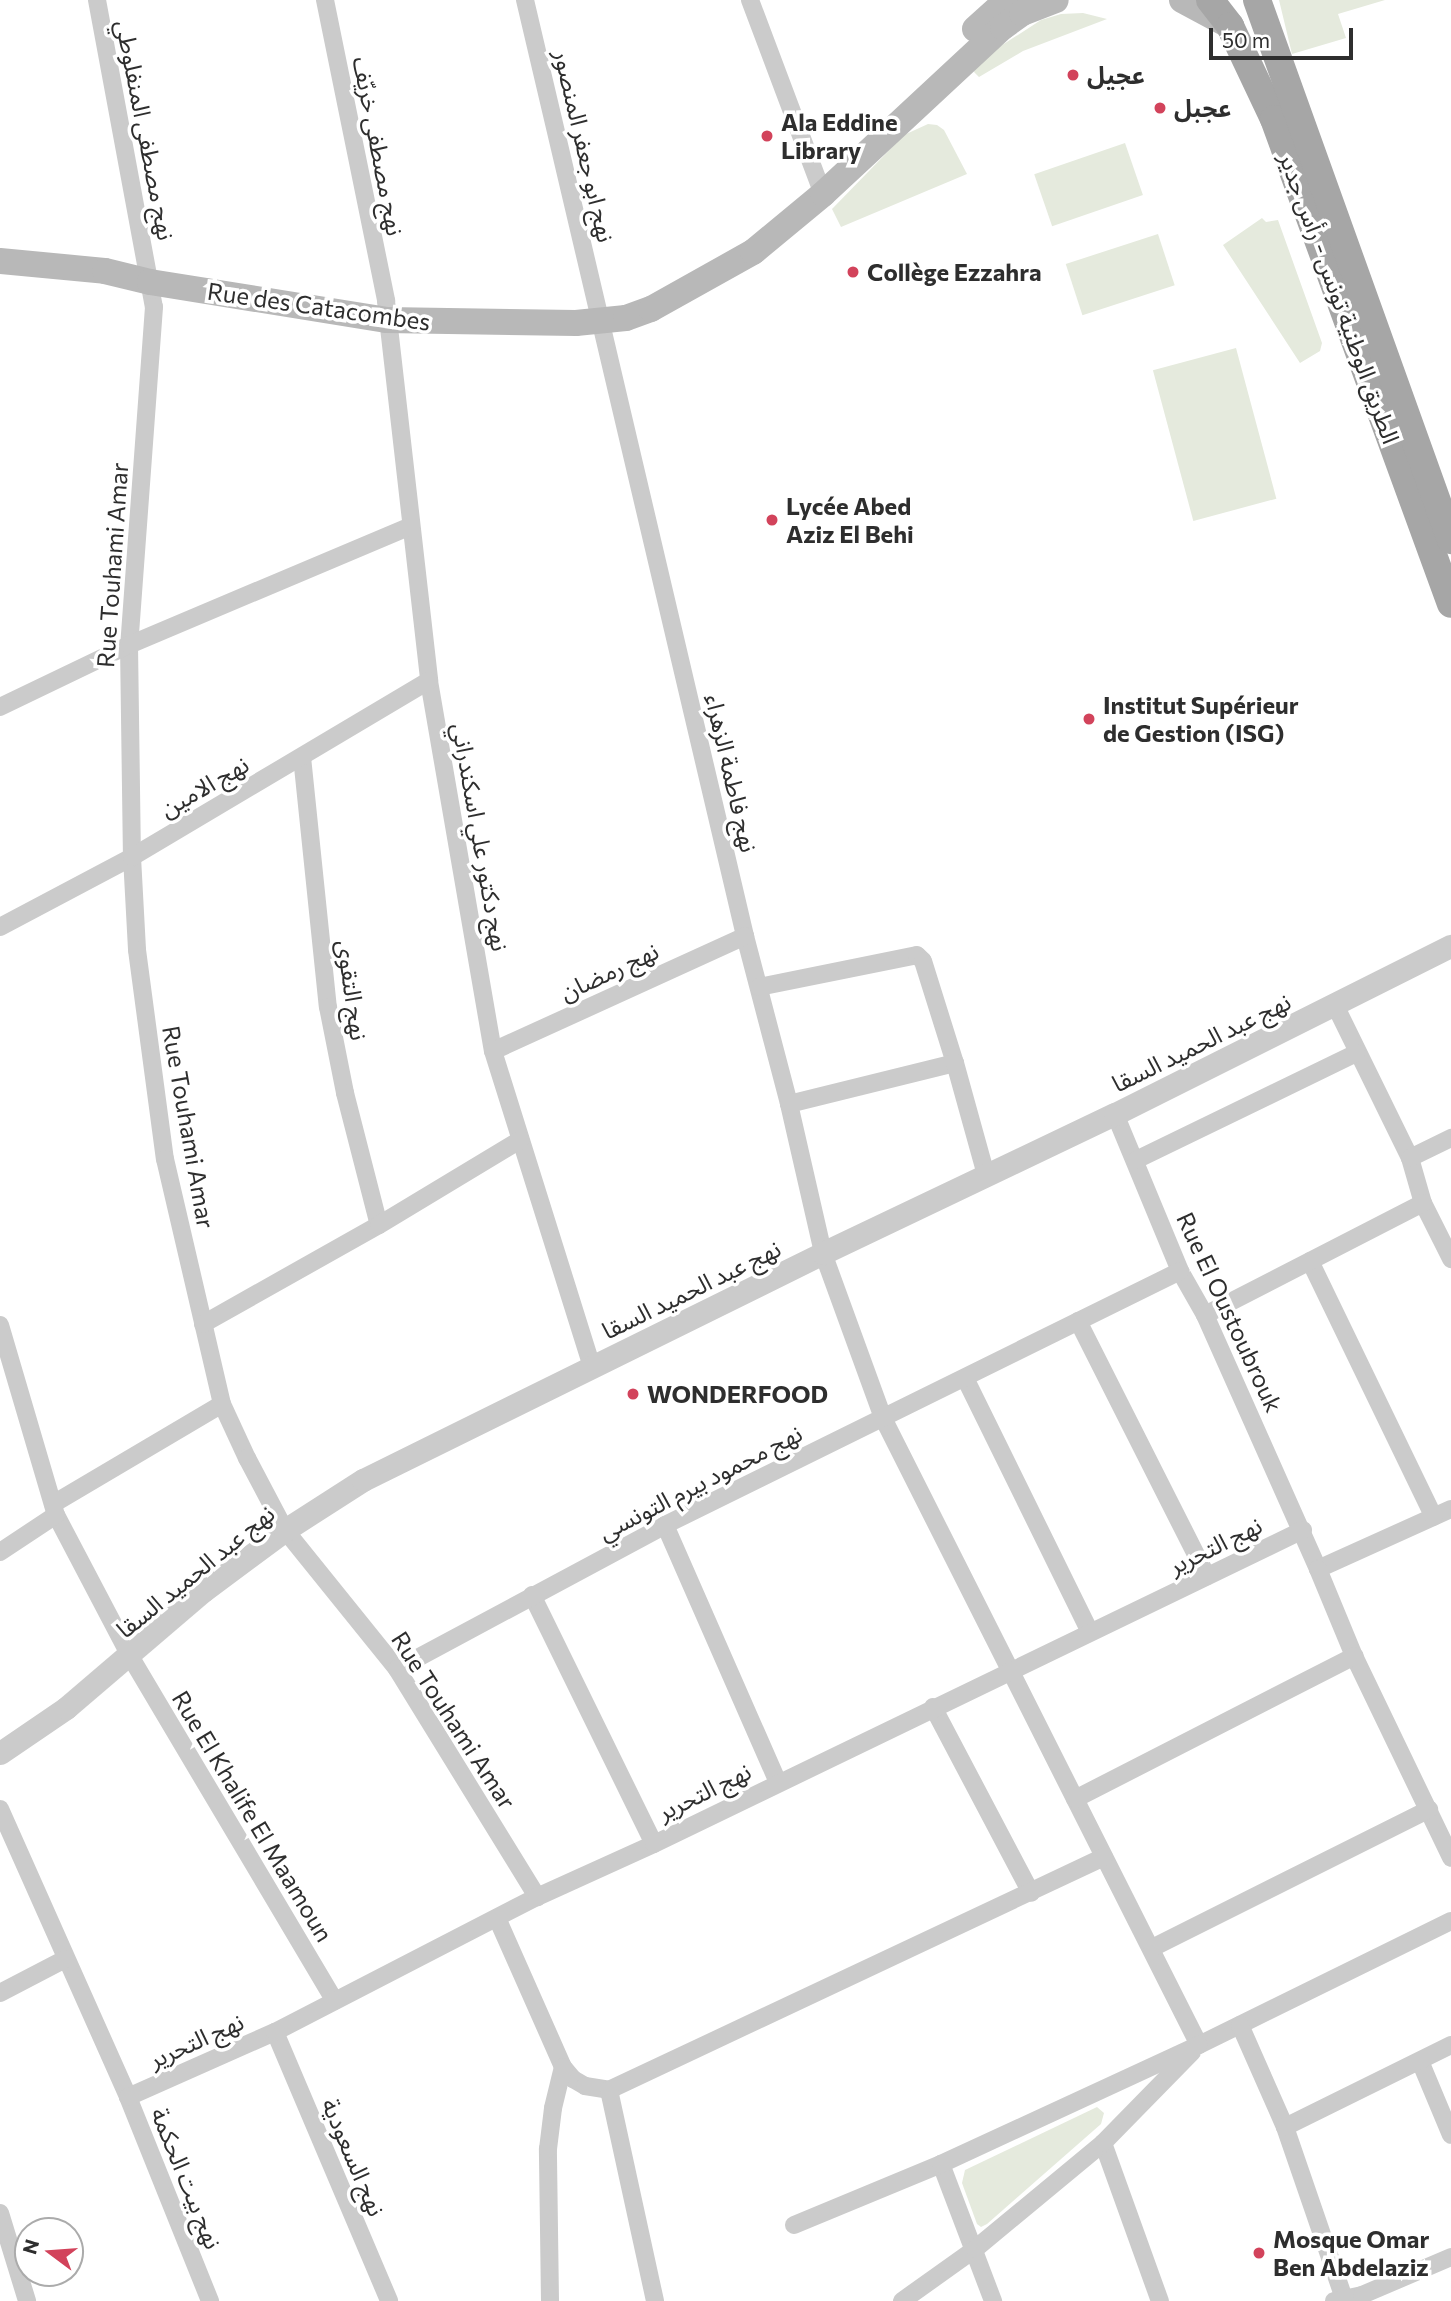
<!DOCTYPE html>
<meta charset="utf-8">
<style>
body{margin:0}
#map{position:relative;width:1451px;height:2301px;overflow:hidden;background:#fff;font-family:Commissioner,"Noto Sans Arabic",sans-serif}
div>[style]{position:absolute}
.green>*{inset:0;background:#e5eadd;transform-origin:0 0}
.minor>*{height:18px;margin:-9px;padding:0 9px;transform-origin:9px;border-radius:9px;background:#cbcbcb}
.tertiary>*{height:23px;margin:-11.5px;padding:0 11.5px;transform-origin:11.5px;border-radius:11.5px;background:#cbcbcb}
.secondary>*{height:26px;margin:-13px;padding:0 13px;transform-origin:13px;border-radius:13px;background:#b8b8b8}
.primary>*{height:28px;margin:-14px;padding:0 14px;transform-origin:14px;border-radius:14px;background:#a6a6a6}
.dots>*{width:19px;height:19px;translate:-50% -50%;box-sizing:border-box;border:4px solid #fff;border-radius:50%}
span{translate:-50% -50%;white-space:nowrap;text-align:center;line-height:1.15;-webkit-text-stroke:7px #fff;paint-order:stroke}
.poi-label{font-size:24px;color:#2e2e2e;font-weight:700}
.left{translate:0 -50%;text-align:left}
.street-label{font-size:24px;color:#2e2e2e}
.north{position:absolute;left:14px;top:2217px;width:70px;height:70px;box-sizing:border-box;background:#fff;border:2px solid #ababab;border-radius:50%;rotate:286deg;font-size:19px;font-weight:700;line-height:28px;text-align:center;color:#2e2e2e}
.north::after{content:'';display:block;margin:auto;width:24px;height:32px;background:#d2435b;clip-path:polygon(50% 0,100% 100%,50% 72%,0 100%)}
.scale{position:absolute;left:1209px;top:28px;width:144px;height:32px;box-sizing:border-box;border:4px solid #2e2e2e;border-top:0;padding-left:9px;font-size:21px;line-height:24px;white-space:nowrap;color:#2e2e2e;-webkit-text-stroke:5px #fff;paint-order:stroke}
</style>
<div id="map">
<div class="green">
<i style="clip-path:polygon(1279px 0,1385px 0,1338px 14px,1346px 38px,1292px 54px)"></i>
<i style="clip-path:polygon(1083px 13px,1107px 19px,1023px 51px,979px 77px,974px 72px,976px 62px,1041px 20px,1061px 14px)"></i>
<i style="clip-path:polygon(928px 124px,937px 125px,944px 130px,967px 174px,841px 227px,832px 209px,904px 135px)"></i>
<i style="left:1125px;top:143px;width:55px;height:96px;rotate:71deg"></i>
<i style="clip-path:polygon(1262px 218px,1266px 222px,1278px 220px,1322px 343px,1320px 351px,1300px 363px,1223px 245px)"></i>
<i style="left:1158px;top:234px;width:54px;height:97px;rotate:72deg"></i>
<i style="left:1236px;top:348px;width:156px;height:86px;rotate:75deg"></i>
<i style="clip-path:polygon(1097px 2107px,1104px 2113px,1101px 2124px,987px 2224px,981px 2227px,977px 2224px,962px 2183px,965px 2170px)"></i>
</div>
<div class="minor">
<i style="left:97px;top:0;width:312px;rotate:79.5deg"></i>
<i style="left:154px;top:307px;width:339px;rotate:94.2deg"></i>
<i style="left:129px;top:645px;width:212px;rotate:89.2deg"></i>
<i style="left:132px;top:857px;width:93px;rotate:86.9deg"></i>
<i style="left:137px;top:950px;width:211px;rotate:82.4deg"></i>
<i style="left:165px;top:1159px;width:252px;rotate:76.9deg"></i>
<i style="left:222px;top:1404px;width:60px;rotate:65.2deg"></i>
<i style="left:247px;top:1458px;width:81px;rotate:62.2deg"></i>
<i style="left:285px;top:1530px;width:179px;rotate:51.1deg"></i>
<i style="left:397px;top:1669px;width:268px;rotate:58.4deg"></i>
<i style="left:325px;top:0;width:307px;rotate:78.5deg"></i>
<i style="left:386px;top:301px;width:382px;rotate:83.5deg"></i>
<i style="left:429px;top:681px;width:375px;rotate:80.2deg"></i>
<i style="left:493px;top:1051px;width:331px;rotate:72.6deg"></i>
<i style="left:525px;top:0;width:962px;rotate:76.77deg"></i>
<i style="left:745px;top:936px;width:174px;rotate:75.3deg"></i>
<i style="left:789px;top:1104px;width:153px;rotate:77.1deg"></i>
<i style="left:823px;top:1253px;width:176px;rotate:70deg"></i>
<i style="left:883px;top:1418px;width:702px;rotate:63.25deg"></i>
<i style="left:1199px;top:2045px;width:281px;rotate:-26.2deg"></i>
<i style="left:750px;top:0;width:207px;rotate:69.4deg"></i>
<i style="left:0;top:707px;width:143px;rotate:-25.7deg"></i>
<i style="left:129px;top:645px;width:306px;rotate:-22.9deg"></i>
<i style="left:302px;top:757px;width:251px;rotate:84.1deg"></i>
<i style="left:328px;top:1007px;width:88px;rotate:78.8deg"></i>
<i style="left:345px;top:1093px;width:136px;rotate:75.6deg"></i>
<i style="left:0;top:927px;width:149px;rotate:-27.9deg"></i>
<i style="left:132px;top:857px;width:345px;rotate:-30.7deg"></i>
<i style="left:759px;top:987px;width:161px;rotate:-11.4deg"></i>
<i style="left:917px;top:955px;width:8px;rotate:45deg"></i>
<i style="left:923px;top:961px;width:107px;rotate:72.6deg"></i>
<i style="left:1335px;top:1005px;width:170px;rotate:63.9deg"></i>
<i style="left:1410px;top:1158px;width:47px;rotate:73.9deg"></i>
<i style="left:1423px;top:1203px;width:63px;rotate:63.4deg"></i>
<i style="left:493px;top:1051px;width:277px;rotate:-24.5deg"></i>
<i style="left:789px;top:1104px;width:171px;rotate:-13.9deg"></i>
<i style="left:955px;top:1063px;width:116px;rotate:74.5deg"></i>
<i style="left:1115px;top:1114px;width:170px;rotate:67.5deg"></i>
<i style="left:1180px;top:1271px;width:51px;rotate:60.4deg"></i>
<i style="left:1205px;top:1315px;width:278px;rotate:66deg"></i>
<i style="left:1318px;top:1569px;width:146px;rotate:-24.3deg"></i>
<i style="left:1410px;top:1158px;width:46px;rotate:-26deg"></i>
<i style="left:1136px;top:1160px;width:245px;rotate:-25.9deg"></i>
<i style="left:1310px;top:1261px;width:284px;rotate:64.2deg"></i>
<i style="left:1205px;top:1315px;width:245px;rotate:-27.2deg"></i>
<i style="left:1078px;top:1321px;width:286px;rotate:63.2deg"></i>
<i style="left:203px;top:1324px;width:202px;rotate:-29.4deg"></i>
<i style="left:379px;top:1225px;width:165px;rotate:-31.1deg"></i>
<i style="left:0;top:1325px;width:198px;rotate:73.6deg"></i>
<i style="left:56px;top:1515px;width:159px;rotate:62.3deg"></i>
<i style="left:130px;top:1656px;width:401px;rotate:59.3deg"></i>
<i style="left:965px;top:1378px;width:283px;rotate:63.8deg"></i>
<i style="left:53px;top:1504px;width:196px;rotate:-30.6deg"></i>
<i style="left:665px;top:1525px;width:281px;rotate:66.3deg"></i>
<i style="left:0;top:1552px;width:67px;rotate:-33.5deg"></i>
<i style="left:1318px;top:1569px;width:94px;rotate:67.5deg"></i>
<i style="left:1354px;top:1656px;width:224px;rotate:64.3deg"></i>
<i style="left:532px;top:1595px;width:277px;rotate:63.9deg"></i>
<i style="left:397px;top:1669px;width:304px;rotate:-28.2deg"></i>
<i style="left:665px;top:1525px;width:574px;rotate:-26.25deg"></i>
<i style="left:933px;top:1707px;width:210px;rotate:62.2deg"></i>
<i style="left:1075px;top:1799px;width:314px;rotate:-27.1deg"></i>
<i style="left:0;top:1809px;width:315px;rotate:66deg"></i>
<i style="left:128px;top:2097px;width:220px;rotate:68.1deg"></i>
<i style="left:497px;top:1918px;width:163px;rotate:66.1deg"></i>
<i style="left:563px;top:2067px;width:16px;rotate:50deg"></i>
<i style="left:573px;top:2079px;width:14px;rotate:30deg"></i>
<i style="left:585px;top:2086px;width:24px;rotate:9deg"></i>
<i style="left:609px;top:2090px;width:547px;rotate:-25.21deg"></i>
<i style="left:1152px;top:1948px;width:310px;rotate:-26.6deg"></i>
<i style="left:0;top:1993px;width:73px;rotate:-27.6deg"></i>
<i style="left:1240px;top:2025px;width:111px;rotate:66.2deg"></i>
<i style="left:1285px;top:2127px;width:184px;rotate:71deg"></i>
<i style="left:275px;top:2032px;width:292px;rotate:67deg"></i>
<i style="left:1420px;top:2061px;width:80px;rotate:67.3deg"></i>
<i style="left:609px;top:2090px;width:216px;rotate:77.7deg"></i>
<i style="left:128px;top:2097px;width:161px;rotate:-23.9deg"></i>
<i style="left:275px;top:2032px;width:295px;rotate:-27.3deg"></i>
<i style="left:537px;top:1897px;width:128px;rotate:-24.4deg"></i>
<i style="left:654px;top:1844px;width:721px;rotate:-25.82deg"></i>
<i style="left:1285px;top:2127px;width:185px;rotate:-26.3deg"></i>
<i style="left:1103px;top:2143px;width:168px;rotate:70.2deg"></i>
<i style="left:941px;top:2164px;width:147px;rotate:69.2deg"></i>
<i style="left:0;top:2213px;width:92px;rotate:72.9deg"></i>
<i style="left:794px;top:2225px;width:159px;rotate:-22.5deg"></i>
<i style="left:941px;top:2164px;width:284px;rotate:-24.8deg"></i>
<i style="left:550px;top:2301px;width:152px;rotate:-90.8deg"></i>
<i style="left:548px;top:2149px;width:41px;rotate:-83deg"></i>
<i style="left:553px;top:2108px;width:42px;rotate:-76.3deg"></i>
<i style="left:902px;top:2301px;width:90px;rotate:-35.5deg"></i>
<i style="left:975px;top:2249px;width:166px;rotate:-39.6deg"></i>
<i style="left:1103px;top:2143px;width:127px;rotate:-45.6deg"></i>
<i style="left:1334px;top:2301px;width:29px;rotate:-12deg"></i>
<i style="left:1362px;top:2295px;width:97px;rotate:-23.1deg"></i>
</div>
<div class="tertiary">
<i style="left:0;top:1753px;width:80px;rotate:-34.3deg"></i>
<i style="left:66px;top:1708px;width:180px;rotate:-40.5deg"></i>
<i style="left:203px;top:1591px;width:102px;rotate:-36.6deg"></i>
<i style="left:285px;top:1530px;width:93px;rotate:-32.7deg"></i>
<i style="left:363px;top:1480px;width:513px;rotate:-26.27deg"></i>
<i style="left:823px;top:1253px;width:323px;rotate:-25.5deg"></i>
<i style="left:1115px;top:1114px;width:376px;rotate:-26.6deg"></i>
</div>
<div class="secondary">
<i style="left:1182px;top:0;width:55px;rotate:28.4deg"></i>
<i style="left:975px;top:29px;width:43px;rotate:-42.2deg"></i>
<i style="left:0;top:261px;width:105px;rotate:5.4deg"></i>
<i style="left:105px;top:271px;width:46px;rotate:13.7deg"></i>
<i style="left:150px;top:282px;width:239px;rotate:9.1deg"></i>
<i style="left:386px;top:320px;width:190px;rotate:0.9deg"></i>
<i style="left:576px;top:323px;width:50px;rotate:-5.7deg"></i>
<i style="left:626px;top:318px;width:27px;rotate:-20deg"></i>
<i style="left:651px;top:309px;width:117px;rotate:-29.2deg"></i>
<i style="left:753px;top:252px;width:91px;rotate:-39.6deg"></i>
<i style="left:823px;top:194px;width:246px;rotate:-42.9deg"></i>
<i style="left:1003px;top:27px;width:24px;rotate:-36deg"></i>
<i style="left:1022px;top:13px;width:36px;rotate:-21deg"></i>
</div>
<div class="primary">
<i style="left:1210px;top:0;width:33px;rotate:52deg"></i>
<i style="left:1230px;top:26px;width:103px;rotate:64.7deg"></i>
<i style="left:1274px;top:119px;width:516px;rotate:69.95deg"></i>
<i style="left:1257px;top:0;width:574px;rotate:70.24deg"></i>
</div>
<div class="dots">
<i style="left:1073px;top:75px;background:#d2435b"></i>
<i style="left:1160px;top:108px;background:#d2435b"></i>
<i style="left:767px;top:136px;background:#d2435b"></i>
<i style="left:853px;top:272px;background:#d2435b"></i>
<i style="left:772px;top:520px;background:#d2435b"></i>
<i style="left:1089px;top:719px;background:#d2435b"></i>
<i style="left:633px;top:1394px;background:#d2435b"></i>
<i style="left:1259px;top:2253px;background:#d2435b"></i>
</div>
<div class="poi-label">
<span class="left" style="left:1087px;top:75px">عجيل</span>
<span class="left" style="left:1174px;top:108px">عجبل</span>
<span class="left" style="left:781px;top:136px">Ala Eddine<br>Library</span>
<span class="left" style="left:867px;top:272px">Collège Ezzahra</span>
<span class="left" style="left:786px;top:520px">Lycée Abed<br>Aziz El Behi</span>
<span class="left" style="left:1103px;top:719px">Institut Supérieur<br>de Gestion (ISG)</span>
<span class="left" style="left:647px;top:1394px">WONDERFOOD</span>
<span class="left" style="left:1273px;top:2253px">Mosque Omar<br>Ben Abdelaziz</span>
</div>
<div class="street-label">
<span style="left:146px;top:130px;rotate:79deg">نهج مصطفى المنفلوطي</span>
<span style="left:379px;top:146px;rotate:79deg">نهج مصطفى خريّف</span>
<span style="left:585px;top:146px;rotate:77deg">نهج ابو جعفر المنصور</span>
<span style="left:1340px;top:298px;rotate:70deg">الطريق الوطنية تونس - رأس جدير</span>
<span style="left:319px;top:306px;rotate:8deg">Rue des Catacombes</span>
<span style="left:112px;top:565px;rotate:-86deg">Rue Touhami Amar</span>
<span style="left:732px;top:773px;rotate:77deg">نهج فاطمة الزهراء</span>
<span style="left:204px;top:786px;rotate:-30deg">نهج الامين</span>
<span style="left:481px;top:837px;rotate:80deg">نهج دكتور علي اسكندراني</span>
<span style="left:609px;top:971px;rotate:-25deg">نهج رمضان</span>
<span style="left:353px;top:990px;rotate:82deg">نهج التقوى</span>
<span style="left:1201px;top:1042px;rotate:-26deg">نهج عبد الحميد السقا</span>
<span style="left:189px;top:1127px;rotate:80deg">Rue Touhami Amar</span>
<span style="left:691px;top:1289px;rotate:-26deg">نهج عبد الحميد السقا</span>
<span style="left:1230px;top:1312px;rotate:65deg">Rue El Oustoubrouk</span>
<span style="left:700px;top:1482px;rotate:-27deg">نهج محمود بيرم التونسي</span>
<span style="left:1215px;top:1545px;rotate:-26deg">نهج التحرير</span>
<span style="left:195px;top:1571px;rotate:-39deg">نهج عبد الحميد السقا</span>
<span style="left:454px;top:1720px;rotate:57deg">Rue Touhami Amar</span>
<span style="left:704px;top:1791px;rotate:-26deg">نهج التحرير</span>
<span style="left:253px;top:1816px;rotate:59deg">Rue El Khalife El Maamoun</span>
<span style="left:196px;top:2040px;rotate:-24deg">نهج التحرير</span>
<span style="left:354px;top:2157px;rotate:67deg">نهج السعودية</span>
<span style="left:187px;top:2178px;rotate:68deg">نهج بيت الحكمة</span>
</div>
<div class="north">N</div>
<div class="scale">50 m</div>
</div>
